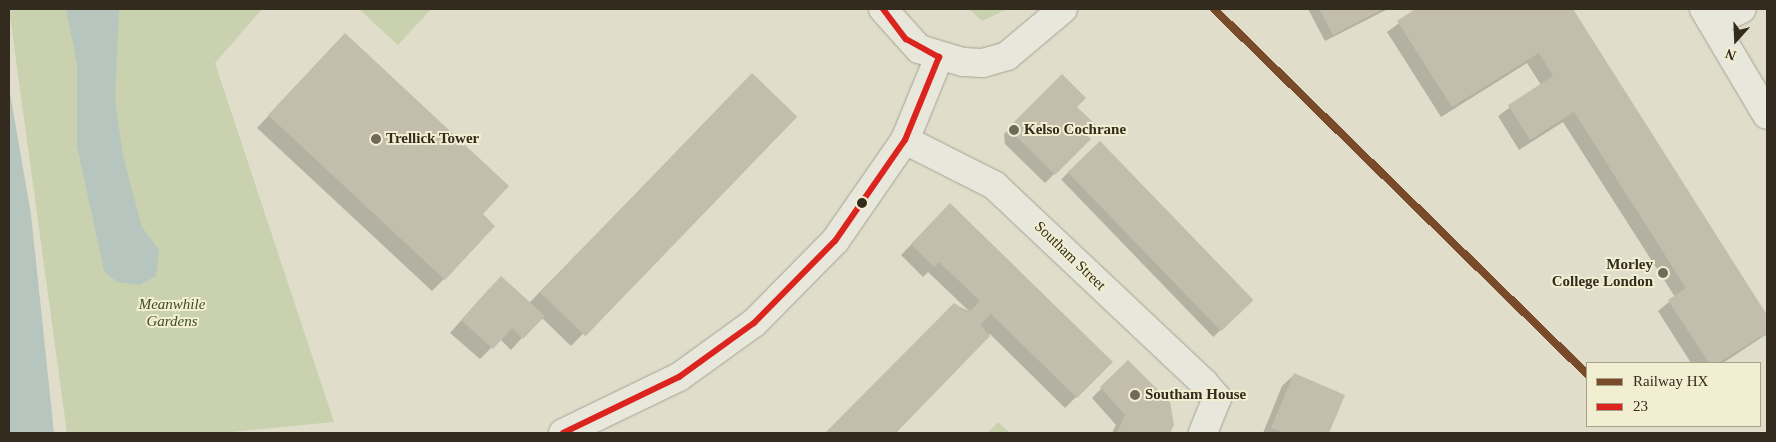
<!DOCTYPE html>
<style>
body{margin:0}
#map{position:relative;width:1776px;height:442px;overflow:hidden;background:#e0decb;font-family:Georgia,serif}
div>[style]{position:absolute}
.green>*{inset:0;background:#c9d1ae}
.water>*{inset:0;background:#b6c6bf}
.shadow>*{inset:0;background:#0003;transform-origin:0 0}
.building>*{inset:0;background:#c3bdac;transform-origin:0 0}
.roads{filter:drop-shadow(0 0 1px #a5a294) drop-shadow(0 0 1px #a5a294)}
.minor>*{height:28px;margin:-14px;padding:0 14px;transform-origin:14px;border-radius:14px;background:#e8e7dc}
.bus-1>*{height:6px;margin:-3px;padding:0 3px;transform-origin:3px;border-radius:3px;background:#dc241f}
.rail-1>*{height:8px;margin:-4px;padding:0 4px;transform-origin:4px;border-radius:4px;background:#7a4b2a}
.dots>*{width:14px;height:14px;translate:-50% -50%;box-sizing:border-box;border:2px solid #f2eed1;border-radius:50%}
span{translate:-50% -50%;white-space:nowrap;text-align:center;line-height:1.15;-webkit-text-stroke:4px #f2eed1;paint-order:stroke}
.poi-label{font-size:15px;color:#332c1e;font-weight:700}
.left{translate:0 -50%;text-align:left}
.right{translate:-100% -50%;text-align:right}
.street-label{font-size:15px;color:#332c1e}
.park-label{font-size:15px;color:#3c4d26;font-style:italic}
.frame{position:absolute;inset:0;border:10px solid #332c1e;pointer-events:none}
.legend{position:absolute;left:1586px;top:362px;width:175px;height:65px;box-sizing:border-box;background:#f2eed1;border:1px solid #a6a089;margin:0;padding:6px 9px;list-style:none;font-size:15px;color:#332c1e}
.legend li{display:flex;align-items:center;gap:10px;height:25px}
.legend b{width:25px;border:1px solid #a6a089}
.north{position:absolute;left:1711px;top:15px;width:50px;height:50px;-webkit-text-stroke:4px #f2eed1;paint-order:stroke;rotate:200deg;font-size:14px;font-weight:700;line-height:20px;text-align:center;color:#332c1e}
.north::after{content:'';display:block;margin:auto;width:18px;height:22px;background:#332c1e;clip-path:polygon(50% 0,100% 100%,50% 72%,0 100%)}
</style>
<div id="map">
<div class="green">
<i style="clip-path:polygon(9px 9px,262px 9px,215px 63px,334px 422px,220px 433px,67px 433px)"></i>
<i style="clip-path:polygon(359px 9px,431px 9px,398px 45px)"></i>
<i style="clip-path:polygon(969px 9px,1007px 9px,982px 21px)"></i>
<i style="clip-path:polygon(998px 422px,1010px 433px,988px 433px)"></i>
</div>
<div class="water">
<i style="clip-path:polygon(66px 9px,119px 9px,115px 100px,123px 156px,142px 227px,159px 250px,156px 276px,140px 285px,117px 282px,104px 271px,77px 146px,77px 64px)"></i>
<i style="clip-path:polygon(9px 87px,31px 214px,54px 433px,9px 433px)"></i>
</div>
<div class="shadow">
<i style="clip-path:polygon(1308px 9px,1388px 9px,1325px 41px)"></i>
<i style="clip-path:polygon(1418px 9px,1570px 9px,1767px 317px,1767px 334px,1723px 363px,1691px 363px,1658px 311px,1675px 297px,1563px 122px,1519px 150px,1498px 116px,1541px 85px,1527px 63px,1441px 117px,1387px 32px)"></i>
<i style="clip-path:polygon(333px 47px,481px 214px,444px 279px,432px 291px,257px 128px)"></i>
<i style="clip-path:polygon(752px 75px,795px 117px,571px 346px,541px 317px,511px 350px,500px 339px,480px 359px,450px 333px,489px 289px,529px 303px)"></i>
<i style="clip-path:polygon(1062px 76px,1089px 139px,1045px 183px,1005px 144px,1004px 134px)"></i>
<i style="left:1100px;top:142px;width:219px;height:54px;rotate:46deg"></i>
<i style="clip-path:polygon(evenodd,950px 205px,1111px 362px,1065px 408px,990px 334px,894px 433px,827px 433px,954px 304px,970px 312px,928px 272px,923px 277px,901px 255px,950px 205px,979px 324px,981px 326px,969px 337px,979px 324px)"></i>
<i style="clip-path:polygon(1128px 361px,1172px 425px,1169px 433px,1112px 433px,1116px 425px,1092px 398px)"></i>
<i style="clip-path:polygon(1294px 375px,1344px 396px,1328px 433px,1263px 433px,1282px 386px)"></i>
</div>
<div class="building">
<i style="clip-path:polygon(1319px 9px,1383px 9px,1333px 35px)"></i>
<i style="clip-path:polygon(1415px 9px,1573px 9px,1767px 315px,1767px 333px,1718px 363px,1709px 363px,1668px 300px,1686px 288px,1574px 112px,1530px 140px,1508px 105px,1553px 76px,1539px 53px,1452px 107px,1397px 21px)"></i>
<i style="clip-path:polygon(345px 33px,509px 186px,483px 214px,495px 226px,445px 280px,268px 115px)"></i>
<i style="left:752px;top:73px;width:63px;height:305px;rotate:44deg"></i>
<i style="clip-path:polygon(1062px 74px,1086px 98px,1077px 107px,1096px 125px,1086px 134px,1091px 139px,1055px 175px,1015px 135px,1013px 123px)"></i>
<i style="left:1100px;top:141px;width:221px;height:45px;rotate:46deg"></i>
<i style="clip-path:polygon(950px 203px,1113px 362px,1077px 398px,991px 314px,980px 325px,990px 336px,896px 433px,825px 433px,954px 303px,968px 313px,980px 301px,939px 262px,934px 267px,911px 244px)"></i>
<i style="clip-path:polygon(501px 276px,545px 316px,523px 339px,512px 328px,493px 349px,461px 320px)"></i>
<i style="clip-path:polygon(1128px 360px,1170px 402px,1174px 425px,1170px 433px,1117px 433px,1125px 415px,1100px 387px)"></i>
<i style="clip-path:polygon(1294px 373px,1345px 395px,1329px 433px,1285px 433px,1271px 428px)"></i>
</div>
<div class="roads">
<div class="minor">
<i style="left:883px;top:9px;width:54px;rotate:48deg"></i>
<i style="left:919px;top:49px;width:46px;rotate:16.5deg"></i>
<i style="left:963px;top:62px;width:20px;rotate:3deg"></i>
<i style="left:983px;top:63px;width:25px;rotate:-16deg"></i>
<i style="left:1007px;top:56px;width:73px;rotate:-40deg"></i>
<i style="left:1704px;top:9px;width:123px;rotate:59.3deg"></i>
<i style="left:1713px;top:23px;width:32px;rotate:-26deg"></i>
<i style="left:905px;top:140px;width:100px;rotate:26.8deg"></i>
<i style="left:994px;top:185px;width:289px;rotate:43.3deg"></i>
<i style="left:1204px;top:383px;width:20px;rotate:49deg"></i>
<i style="left:1217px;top:398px;width:38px;rotate:112deg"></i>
<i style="left:563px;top:433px;width:129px;rotate:-25.8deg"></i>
<i style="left:679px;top:377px;width:92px;rotate:-35.8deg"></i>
<i style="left:754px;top:323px;width:115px;rotate:-45.4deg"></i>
<i style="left:835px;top:241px;width:123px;rotate:-55.3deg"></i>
<i style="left:905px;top:140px;width:90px;rotate:-67.7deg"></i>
</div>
</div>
<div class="bus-1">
<i style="left:883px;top:9px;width:38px;rotate:53deg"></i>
<i style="left:906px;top:39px;width:38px;rotate:29deg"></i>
<i style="left:563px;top:433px;width:129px;rotate:-25.8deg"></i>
<i style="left:679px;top:377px;width:92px;rotate:-35.8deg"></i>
<i style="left:754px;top:323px;width:115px;rotate:-45.4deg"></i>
<i style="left:835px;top:241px;width:123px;rotate:-55.3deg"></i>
<i style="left:905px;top:140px;width:90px;rotate:-67.7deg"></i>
</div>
<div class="rail-1">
<i style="left:1214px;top:9px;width:522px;rotate:44.38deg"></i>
</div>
<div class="dots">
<i style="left:1014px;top:130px;background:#706a5b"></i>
<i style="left:376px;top:139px;background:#706a5b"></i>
<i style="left:862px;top:203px;background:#332c1e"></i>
<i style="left:1663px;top:273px;background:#706a5b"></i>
<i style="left:1135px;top:395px;background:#706a5b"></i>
</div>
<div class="poi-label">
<span class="left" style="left:1024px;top:130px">Kelso Cochrane</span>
<span class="left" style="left:386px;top:139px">Trellick Tower</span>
<span class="right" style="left:1653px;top:273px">Morley<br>College London</span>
<span class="left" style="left:1145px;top:395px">Southam House</span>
</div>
<div class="street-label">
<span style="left:1070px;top:256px;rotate:44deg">Southam Street</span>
</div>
<div class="park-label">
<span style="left:172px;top:313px">Meanwhile<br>Gardens</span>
</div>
<div class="frame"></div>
<ul class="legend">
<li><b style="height:6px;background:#7a4b2a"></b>Railway HX</li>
<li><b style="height:6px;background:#dc241f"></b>23</li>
</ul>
<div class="north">N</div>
</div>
